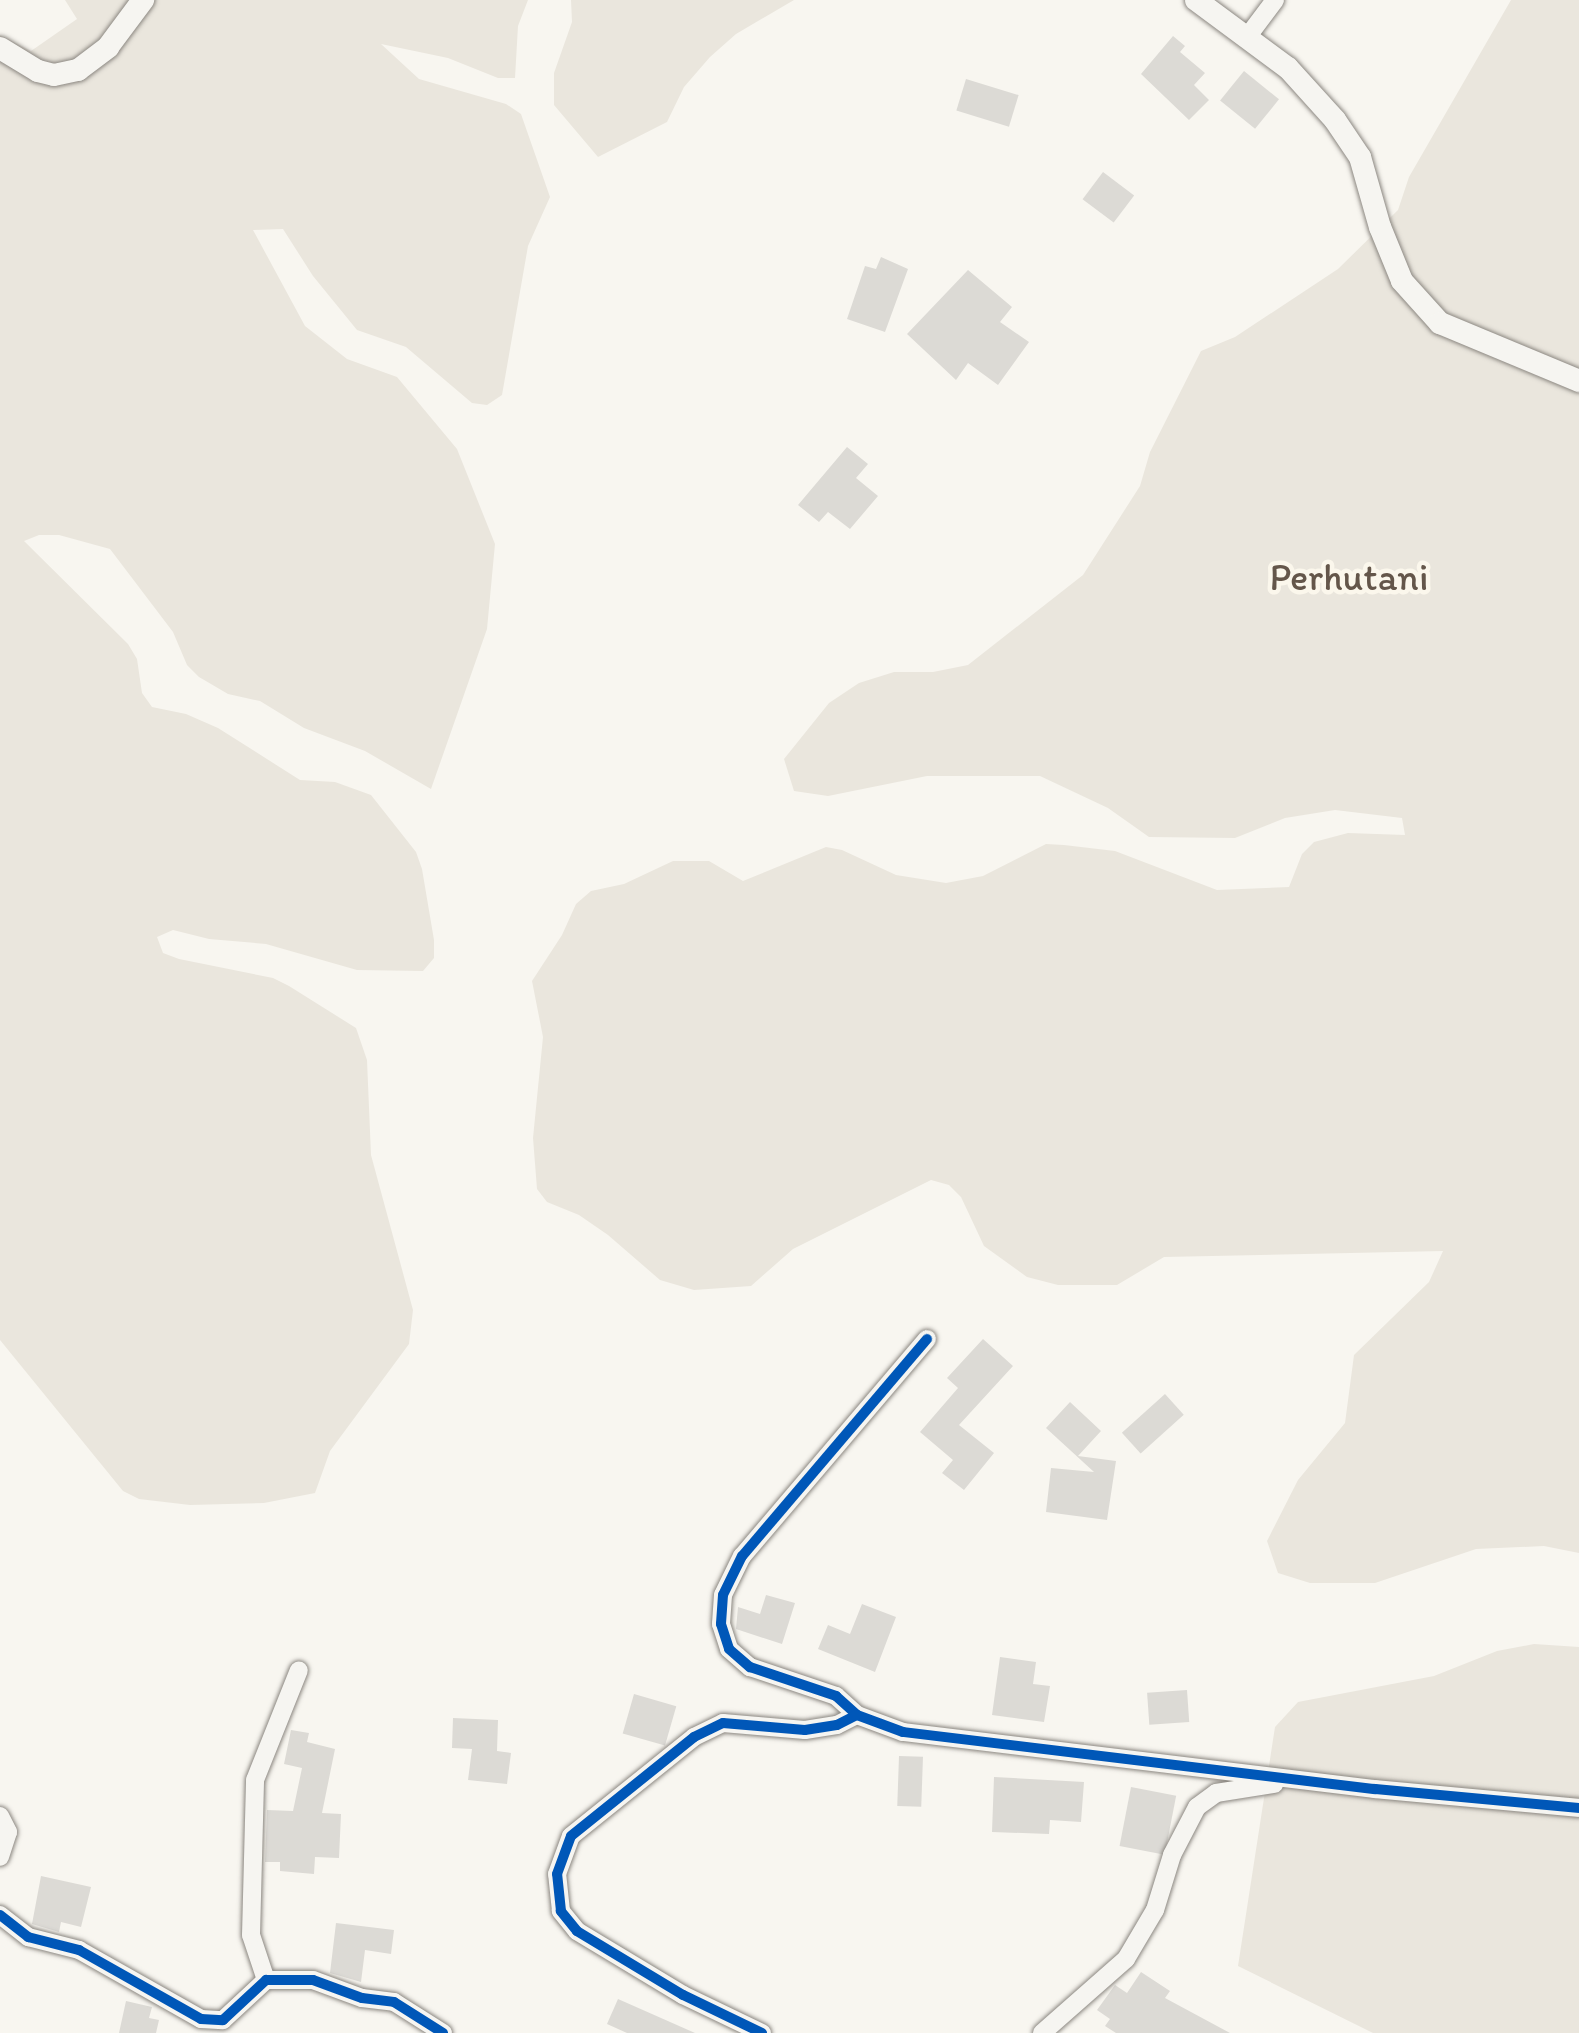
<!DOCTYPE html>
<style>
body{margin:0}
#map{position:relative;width:1579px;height:2033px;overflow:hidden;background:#f8f6f0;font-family:Itim,sans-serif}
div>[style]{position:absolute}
.green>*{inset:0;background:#eae6dd}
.building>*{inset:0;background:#dcdad5;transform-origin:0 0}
.roads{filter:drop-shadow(0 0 2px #8b8781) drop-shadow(0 0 2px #8b8781)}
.street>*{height:18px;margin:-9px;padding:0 9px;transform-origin:9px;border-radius:9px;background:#f6f5f1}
.secondary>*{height:22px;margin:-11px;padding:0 11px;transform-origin:11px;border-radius:11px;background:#f6f5f1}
.cycleway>*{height:10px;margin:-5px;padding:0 5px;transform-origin:5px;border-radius:5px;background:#0057b8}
span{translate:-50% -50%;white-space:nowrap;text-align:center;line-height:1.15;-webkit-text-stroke:9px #fbf7ec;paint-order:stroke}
.park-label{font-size:38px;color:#64564a}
</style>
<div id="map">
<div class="green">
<i style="clip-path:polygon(65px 0,528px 0,518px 26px,515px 78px,498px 78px,448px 58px,381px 44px,419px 79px,506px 104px,521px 114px,550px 197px,528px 246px,502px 395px,487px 405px,472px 403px,406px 347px,357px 330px,313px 276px,283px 229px,253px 230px,305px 326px,347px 359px,397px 377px,457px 449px,495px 544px,487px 629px,431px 789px,365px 751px,304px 728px,260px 701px,228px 694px,199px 677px,187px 665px,173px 632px,110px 549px,59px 535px,39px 535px,24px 541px,128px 644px,137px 659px,142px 693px,152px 707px,186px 714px,218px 728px,300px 780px,335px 782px,371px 795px,416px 852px,422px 869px,434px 940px,434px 958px,423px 971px,357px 970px,266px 944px,209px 939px,173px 930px,157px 937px,163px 953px,179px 959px,273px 978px,289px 986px,356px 1028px,367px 1060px,371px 1155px,413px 1310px,409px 1344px,330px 1451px,315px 1493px,264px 1503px,190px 1505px,139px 1499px,123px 1491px,0 1340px,0 35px,31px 51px,77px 19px)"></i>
<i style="clip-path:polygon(571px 0,794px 0,736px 34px,710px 57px,684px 87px,667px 122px,598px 157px,554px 105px,554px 73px,572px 22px)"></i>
<i style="clip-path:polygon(1511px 0,1579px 0,1579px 1553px,1544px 1546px,1476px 1549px,1375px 1583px,1310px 1583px,1278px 1573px,1267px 1541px,1298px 1480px,1345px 1423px,1354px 1355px,1429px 1282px,1443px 1251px,1164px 1257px,1117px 1285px,1058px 1285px,1027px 1277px,984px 1246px,961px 1197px,949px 1185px,931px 1180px,793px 1249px,751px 1286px,694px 1290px,660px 1280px,608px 1235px,579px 1215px,547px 1202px,537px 1189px,533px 1138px,543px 1037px,532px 981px,562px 935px,576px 904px,591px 891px,624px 884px,673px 861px,709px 861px,743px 881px,826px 847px,842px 850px,896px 875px,946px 883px,983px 876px,1046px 844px,1064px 845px,1115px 851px,1217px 890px,1289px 887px,1302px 854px,1314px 842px,1348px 833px,1405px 835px,1402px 818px,1335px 810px,1285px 818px,1235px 838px,1149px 837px,1108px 808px,1040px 776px,927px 776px,828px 796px,794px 791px,784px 759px,829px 703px,859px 683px,894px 672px,933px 672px,968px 665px,1083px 575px,1140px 486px,1150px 452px,1201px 351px,1235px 337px,1338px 269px,1398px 210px,1409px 177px)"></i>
<i style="clip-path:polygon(1534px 1644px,1579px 1647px,1579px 2033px,1373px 2033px,1238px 1966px,1275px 1727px,1298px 1702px,1434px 1676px,1497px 1651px)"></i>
</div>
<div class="building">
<i style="clip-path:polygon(1173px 36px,1185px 46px,1180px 52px,1205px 73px,1194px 85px,1209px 100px,1189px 120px,1141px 74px)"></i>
<i style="left:1244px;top:71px;width:45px;height:38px;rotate:39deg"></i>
<i style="left:966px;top:79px;width:55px;height:33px;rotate:17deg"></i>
<i style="left:1103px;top:172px;width:39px;height:34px;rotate:37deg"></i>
<i style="clip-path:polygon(881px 257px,908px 269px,885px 332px,847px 319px,865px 266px,876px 269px)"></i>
<i style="clip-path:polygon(968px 270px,1012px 307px,1000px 322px,1029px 342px,998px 385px,968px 363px,956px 380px,907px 334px)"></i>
<i style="clip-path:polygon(847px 447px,868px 464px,856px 478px,878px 496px,850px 529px,828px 512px,819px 522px,798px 505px)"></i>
<i style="clip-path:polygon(983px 1339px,1013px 1366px,959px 1425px,994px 1453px,964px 1490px,942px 1473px,953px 1460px,920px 1432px,958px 1388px,947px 1378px)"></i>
<i style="left:1165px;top:1394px;width:28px;height:58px;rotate:48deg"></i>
<i style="clip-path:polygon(1070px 1402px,1101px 1431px,1078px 1456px,1116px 1461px,1107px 1520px,1046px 1512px,1051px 1468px,1094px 1472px,1046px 1428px)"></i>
<i style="clip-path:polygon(766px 1595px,795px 1603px,782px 1644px,736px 1629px,738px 1607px,760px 1614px)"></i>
<i style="clip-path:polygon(862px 1604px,896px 1617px,875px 1672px,818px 1649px,828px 1625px,850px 1634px)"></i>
<i style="clip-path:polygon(1000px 1657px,1036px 1662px,1033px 1684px,1050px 1686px,1044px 1722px,992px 1715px)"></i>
<i style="left:1187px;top:1690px;width:32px;height:40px;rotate:86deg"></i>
<i style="left:634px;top:1694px;width:44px;height:41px;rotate:16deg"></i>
<i style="clip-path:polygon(453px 1718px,498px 1720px,497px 1751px,511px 1753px,507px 1784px,468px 1780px,472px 1749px,452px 1748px)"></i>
<i style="clip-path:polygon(291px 1730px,309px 1733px,307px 1742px,335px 1749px,322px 1813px,341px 1814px,339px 1858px,315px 1857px,314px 1874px,280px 1871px,280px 1862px,265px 1862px,267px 1810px,293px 1811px,302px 1768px,284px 1764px)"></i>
<i style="left:899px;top:1756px;width:24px;height:50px;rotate:2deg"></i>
<i style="clip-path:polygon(994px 1777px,1084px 1782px,1081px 1822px,1050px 1820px,1049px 1834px,992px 1832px)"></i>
<i style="left:1131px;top:1787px;width:46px;height:60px;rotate:11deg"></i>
<i style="clip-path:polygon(41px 1876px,91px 1887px,81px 1927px,61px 1922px,59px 1932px,32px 1924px)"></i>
<i style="clip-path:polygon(336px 1923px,394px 1930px,391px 1954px,365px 1950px,361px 1982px,330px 1973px)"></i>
<i style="clip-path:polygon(1141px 1972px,1170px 1991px,1165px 1998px,1230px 2033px,1116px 2033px,1105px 2026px,1110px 2019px,1097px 2010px,1115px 1985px,1127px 1993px)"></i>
<i style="clip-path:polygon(618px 1999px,695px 2033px,627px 2033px,607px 2024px)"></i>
<i style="clip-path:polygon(126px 2001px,152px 2007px,149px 2018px,159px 2020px,156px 2033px,119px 2033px)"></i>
</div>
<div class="roads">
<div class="street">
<i style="left:1248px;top:36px;width:45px;rotate:-53.1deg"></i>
<i style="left:927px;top:1339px;width:285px;rotate:130.4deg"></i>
<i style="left:742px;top:1556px;width:43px;rotate:116deg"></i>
<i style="left:723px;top:1595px;width:29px;rotate:94deg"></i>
<i style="left:721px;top:1624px;width:26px;rotate:72deg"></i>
<i style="left:729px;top:1649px;width:28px;rotate:41deg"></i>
<i style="left:750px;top:1667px;width:91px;rotate:18.6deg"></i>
<i style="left:836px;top:1696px;width:28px;rotate:42deg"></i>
<i style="left:857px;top:1715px;width:49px;rotate:20.3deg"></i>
<i style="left:903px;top:1732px;width:475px;rotate:6.9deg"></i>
<i style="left:1375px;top:1789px;width:205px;rotate:5.3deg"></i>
<i style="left:0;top:1816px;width:18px;rotate:63deg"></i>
<i style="left:8px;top:1832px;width:26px;rotate:108deg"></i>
<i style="left:0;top:1915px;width:36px;rotate:38deg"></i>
<i style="left:28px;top:1937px;width:53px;rotate:14.3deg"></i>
<i style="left:79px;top:1950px;width:140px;rotate:29.5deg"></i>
<i style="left:201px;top:2019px;width:22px;rotate:3deg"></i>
<i style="left:223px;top:2020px;width:59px;rotate:-42.9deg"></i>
<i style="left:266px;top:1980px;width:47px"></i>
<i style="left:313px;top:1980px;width:52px;rotate:20.2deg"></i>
<i style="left:362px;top:1998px;width:32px;rotate:7deg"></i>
<i style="left:394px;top:2002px;width:58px;rotate:32.3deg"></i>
<i style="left:266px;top:1980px;width:47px;rotate:-108.4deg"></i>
<i style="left:251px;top:1935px;width:155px;rotate:-88.5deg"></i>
<i style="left:255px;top:1780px;width:118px;rotate:-68.2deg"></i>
<i style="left:762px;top:2033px;width:88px;rotate:-154.3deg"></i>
<i style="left:683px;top:1995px;width:124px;rotate:-148.9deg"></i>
<i style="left:577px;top:1931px;width:26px;rotate:-129deg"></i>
<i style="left:561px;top:1911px;width:37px;rotate:-96deg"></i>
<i style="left:557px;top:1874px;width:40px;rotate:-69.8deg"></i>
<i style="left:571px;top:1836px;width:158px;rotate:-38.8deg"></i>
<i style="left:694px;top:1737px;width:32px;rotate:-26deg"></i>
<i style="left:723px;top:1723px;width:82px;rotate:4.9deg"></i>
<i style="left:805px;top:1730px;width:32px;rotate:-9deg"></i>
<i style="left:837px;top:1725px;width:22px;rotate:-27deg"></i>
<i style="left:1042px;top:2033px;width:112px;rotate:-41.4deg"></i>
<i style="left:1126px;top:1959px;width:57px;rotate:-59.4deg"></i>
<i style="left:1155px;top:1910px;width:58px;rotate:-72.8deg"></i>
<i style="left:1172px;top:1855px;width:54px;rotate:-62.5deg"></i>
<i style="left:1197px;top:1807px;width:24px;rotate:-36deg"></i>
<i style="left:1216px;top:1793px;width:59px;rotate:-8.8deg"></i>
</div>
<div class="secondary">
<i style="left:1196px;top:0;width:114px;rotate:36.5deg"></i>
<i style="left:1288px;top:68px;width:70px;rotate:47.9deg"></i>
<i style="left:1335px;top:120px;width:45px;rotate:56deg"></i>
<i style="left:1360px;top:157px;width:73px;rotate:74.1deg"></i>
<i style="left:1380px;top:227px;width:58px;rotate:67.8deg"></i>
<i style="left:1402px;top:281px;width:57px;rotate:47.9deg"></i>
<i style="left:1440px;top:323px;width:151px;rotate:22.6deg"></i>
<i style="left:0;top:48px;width:44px;rotate:31.2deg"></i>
<i style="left:38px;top:71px;width:16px;rotate:14deg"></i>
<i style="left:54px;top:75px;width:25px;rotate:-12deg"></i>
<i style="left:78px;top:70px;width:38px;rotate:-37deg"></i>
<i style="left:108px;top:47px;width:59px;rotate:-53.3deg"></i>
</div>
</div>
<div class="cycleway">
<i style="left:927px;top:1339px;width:285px;rotate:130.4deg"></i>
<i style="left:742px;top:1556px;width:43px;rotate:116deg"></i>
<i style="left:723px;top:1595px;width:29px;rotate:94deg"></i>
<i style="left:721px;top:1624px;width:26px;rotate:72deg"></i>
<i style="left:729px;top:1649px;width:28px;rotate:41deg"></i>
<i style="left:750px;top:1667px;width:91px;rotate:18.6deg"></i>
<i style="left:836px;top:1696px;width:28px;rotate:42deg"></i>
<i style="left:857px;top:1715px;width:49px;rotate:20.3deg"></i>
<i style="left:903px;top:1732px;width:475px;rotate:6.9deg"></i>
<i style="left:1375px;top:1789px;width:205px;rotate:5.3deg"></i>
<i style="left:0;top:1915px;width:36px;rotate:38deg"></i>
<i style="left:28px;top:1937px;width:53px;rotate:14.3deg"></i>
<i style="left:79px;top:1950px;width:140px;rotate:29.5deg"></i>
<i style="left:201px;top:2019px;width:22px;rotate:3deg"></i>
<i style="left:223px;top:2020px;width:59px;rotate:-42.9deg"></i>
<i style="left:266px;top:1980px;width:47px"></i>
<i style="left:313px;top:1980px;width:52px;rotate:20.2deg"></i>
<i style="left:362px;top:1998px;width:32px;rotate:7deg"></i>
<i style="left:394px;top:2002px;width:58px;rotate:32.3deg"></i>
<i style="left:762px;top:2033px;width:88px;rotate:-154.3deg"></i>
<i style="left:683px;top:1995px;width:124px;rotate:-148.9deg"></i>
<i style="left:577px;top:1931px;width:26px;rotate:-129deg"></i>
<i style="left:561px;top:1911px;width:37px;rotate:-96deg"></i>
<i style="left:557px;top:1874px;width:40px;rotate:-69.8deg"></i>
<i style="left:571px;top:1836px;width:158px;rotate:-38.8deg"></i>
<i style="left:694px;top:1737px;width:32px;rotate:-26deg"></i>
<i style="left:723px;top:1723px;width:82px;rotate:4.9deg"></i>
<i style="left:805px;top:1730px;width:32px;rotate:-9deg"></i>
<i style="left:837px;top:1725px;width:22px;rotate:-27deg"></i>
</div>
<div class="park-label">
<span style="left:1349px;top:578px">Perhutani</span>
</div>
</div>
